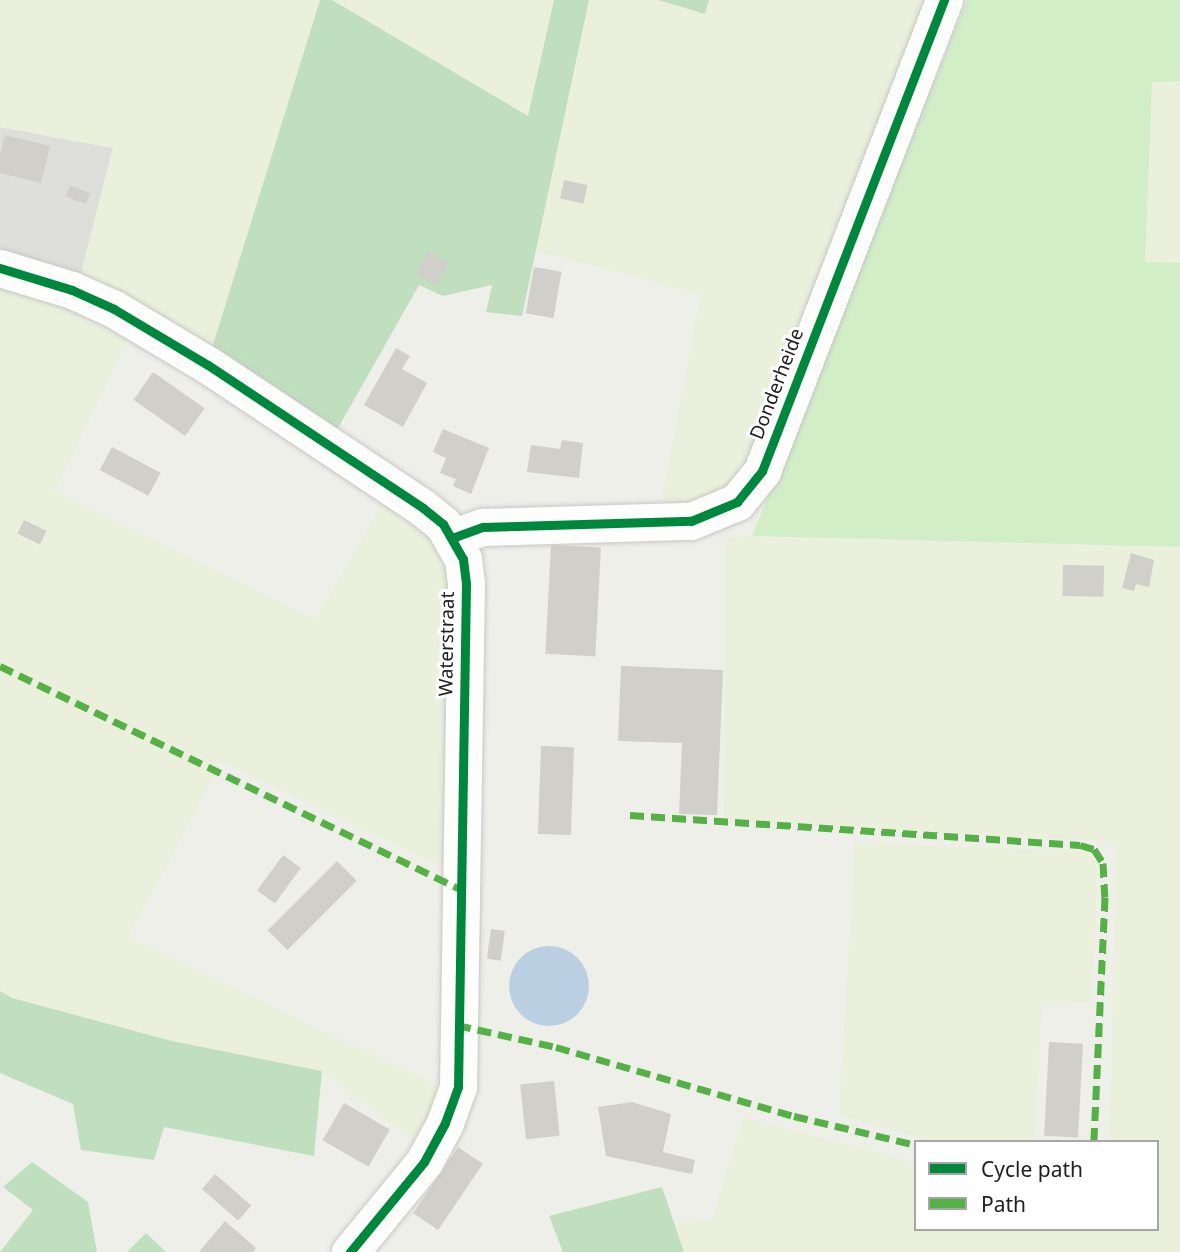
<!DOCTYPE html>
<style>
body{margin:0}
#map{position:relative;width:1180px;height:1252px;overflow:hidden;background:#efefe9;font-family:"Noto Sans",sans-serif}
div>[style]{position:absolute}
.residential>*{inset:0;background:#dededa}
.farmland>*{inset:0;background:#eaf0dc}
.grass>*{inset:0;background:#d1eec7}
.forest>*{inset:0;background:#c0dfbe}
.water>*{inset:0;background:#bbcfe3}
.round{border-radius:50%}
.building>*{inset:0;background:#d0cfca;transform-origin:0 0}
.roads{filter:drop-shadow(0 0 2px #c7c7c5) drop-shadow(0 0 2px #c7c7c5)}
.minor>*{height:37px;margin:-18.5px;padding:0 18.5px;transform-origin:18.5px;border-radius:18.5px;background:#fdfdfc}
.quiet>*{height:7px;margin-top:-3.5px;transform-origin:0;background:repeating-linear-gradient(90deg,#55b145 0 14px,transparent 0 21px)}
.cycleway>*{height:9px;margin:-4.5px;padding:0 4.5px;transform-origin:4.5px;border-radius:4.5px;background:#00873e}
span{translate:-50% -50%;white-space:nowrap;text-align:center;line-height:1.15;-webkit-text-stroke:6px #fff;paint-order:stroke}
.street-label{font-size:19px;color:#202020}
.legend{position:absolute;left:914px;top:1140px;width:245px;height:91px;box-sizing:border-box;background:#fff;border:2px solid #a6a6a6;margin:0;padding:9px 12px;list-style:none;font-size:21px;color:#202020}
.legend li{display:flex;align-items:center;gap:14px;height:35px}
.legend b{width:35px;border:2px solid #a6a6a6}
</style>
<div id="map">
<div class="residential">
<i style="clip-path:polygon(0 127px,113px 148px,80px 278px,0 255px)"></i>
</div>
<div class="farmland">
<i style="clip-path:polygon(0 0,320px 0,212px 348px,80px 278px,113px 148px,0 127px)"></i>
<i style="clip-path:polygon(332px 0,554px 0,528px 117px)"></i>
<i style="clip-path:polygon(589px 0,658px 0,705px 14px,709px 0,924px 0,759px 446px,742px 478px,692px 507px,660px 508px,701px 294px,535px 251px)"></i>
<i style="clip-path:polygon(1152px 81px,1180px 81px,1180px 263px,1145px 263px)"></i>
<i style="clip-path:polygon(0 275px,134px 328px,54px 491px,316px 619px,382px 504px,434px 541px,454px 581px,443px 867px,222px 762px,128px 937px,443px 1088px,419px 1145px,322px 1071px,172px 1041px,12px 998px,0 991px)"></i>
<i style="clip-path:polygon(752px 536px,1180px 547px,1180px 1252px,684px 1252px,674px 1224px,712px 1219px,744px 1117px,916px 1163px,916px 1229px,1157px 1229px,1157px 1142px,1110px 1142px,1116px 842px,724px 821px,726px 538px)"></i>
<i style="clip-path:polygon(855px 842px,1089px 852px,1098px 869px,1092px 1003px,1042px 1002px,1035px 1142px,933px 1142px,839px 1115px)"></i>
</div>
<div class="grass">
<i style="clip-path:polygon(967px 0,1180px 0,1180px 81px,1152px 82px,1145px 262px,1180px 263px,1180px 547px,752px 536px)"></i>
</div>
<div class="forest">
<i style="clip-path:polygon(320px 0,332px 0,528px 116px,554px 0,589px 0,522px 316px,486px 312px,492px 285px,443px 296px,419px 285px,337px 430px,212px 348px)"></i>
<i style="clip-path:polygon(658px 0,709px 0,705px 14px)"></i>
<i style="clip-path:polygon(0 991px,12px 998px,172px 1041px,322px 1071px,314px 1156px,164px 1127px,154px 1160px,81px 1150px,73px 1104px,0 1073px)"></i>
<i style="clip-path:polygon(32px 1162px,88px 1202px,97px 1252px,0 1252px,33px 1210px,3px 1187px)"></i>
<i style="clip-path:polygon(662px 1187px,684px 1252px,563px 1252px,549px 1216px)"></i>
<i style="clip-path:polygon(146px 1233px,166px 1252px,127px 1252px)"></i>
</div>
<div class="water">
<i class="round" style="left:509px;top:946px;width:80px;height:80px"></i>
</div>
<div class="building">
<i style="clip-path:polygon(5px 135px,50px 146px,41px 183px,0 173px,0 154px)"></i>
<i style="left:564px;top:180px;width:24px;height:19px;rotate:12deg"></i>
<i style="left:70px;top:185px;width:22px;height:12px;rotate:22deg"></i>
<i style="left:429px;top:251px;width:23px;height:27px;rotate:29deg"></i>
<i style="left:534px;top:267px;width:28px;height:47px;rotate:10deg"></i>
<i style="clip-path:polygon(396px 348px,410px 356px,402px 369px,427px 383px,403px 427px,364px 405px)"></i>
<i style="left:153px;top:372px;width:63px;height:34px;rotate:35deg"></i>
<i style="clip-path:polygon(443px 429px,489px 448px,471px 494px,453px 486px,456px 479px,440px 473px,446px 458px,433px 452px)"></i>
<i style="clip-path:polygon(562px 440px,583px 443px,579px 478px,527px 472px,531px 445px,560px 449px)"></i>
<i style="left:112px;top:447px;width:55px;height:26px;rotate:28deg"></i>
<i style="left:24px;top:520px;width:25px;height:15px;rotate:26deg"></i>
<i style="left:551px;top:545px;width:50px;height:109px;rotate:3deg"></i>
<i style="clip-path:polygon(1131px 553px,1154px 560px,1149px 587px,1136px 584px,1134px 591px,1122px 588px)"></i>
<i style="left:1063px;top:565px;width:41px;height:31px;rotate:1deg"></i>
<i style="clip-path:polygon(621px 666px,723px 670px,717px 815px,679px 814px,682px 743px,618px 741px)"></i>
<i style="left:541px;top:746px;width:33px;height:88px;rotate:2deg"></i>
<i style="left:283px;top:855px;width:22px;height:44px;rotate:36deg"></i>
<i style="left:337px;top:861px;width:28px;height:98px;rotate:45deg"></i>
<i style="left:491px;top:929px;width:14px;height:30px;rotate:8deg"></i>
<i style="left:1049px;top:1042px;width:34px;height:94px;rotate:3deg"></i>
<i style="left:554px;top:1081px;width:55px;height:34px;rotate:84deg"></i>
<i style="clip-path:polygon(632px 1102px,671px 1114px,663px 1152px,695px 1160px,692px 1174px,606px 1156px,598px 1107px)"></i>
<i style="left:344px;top:1103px;width:53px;height:43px;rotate:30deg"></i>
<i style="left:458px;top:1147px;width:30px;height:80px;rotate:34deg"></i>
<i style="left:215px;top:1174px;width:48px;height:20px;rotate:41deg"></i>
<i style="clip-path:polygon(225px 1221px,256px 1248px,253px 1252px,199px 1252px)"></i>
</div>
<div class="roads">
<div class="minor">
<i style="left:0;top:268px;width:75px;rotate:17deg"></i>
<i style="left:72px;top:290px;width:46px;rotate:24.3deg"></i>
<i style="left:114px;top:309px;width:109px;rotate:30.8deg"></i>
<i style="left:208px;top:365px;width:258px;rotate:33.6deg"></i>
<i style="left:423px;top:508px;width:26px;rotate:39deg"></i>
<i style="left:443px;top:524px;width:40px;rotate:60.3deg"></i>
<i style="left:463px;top:559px;width:25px;rotate:83deg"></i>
<i style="left:466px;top:584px;width:503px;rotate:90.91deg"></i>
<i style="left:458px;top:1087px;width:38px;rotate:110deg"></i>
<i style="left:445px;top:1123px;width:44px;rotate:118.3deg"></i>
<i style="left:424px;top:1162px;width:117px;rotate:129.4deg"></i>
<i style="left:452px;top:538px;width:33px;rotate:-20deg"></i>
<i style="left:483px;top:527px;width:208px;rotate:-1.7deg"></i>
<i style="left:691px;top:521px;width:50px;rotate:-22.4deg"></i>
<i style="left:737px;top:502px;width:40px;rotate:-51deg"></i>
<i style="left:762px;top:471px;width:505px;rotate:-68.87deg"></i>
</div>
</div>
<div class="quiet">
<i style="left:0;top:666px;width:511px;rotate:25.86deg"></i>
<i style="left:630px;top:815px;width:451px;rotate:3.8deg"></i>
<i style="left:1080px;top:845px;width:15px;rotate:16deg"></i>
<i style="left:1094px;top:849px;width:17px;rotate:57deg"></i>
<i style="left:1103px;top:863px;width:34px;rotate:87deg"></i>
<i style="left:1105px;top:897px;width:245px;rotate:92.6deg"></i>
<i style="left:457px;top:1025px;width:101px;rotate:12.5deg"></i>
<i style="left:556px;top:1047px;width:248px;rotate:16.2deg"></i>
<i style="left:794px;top:1116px;width:125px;rotate:13.4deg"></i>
</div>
<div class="cycleway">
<i style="left:0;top:268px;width:75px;rotate:17deg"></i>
<i style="left:72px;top:290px;width:46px;rotate:24.3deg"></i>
<i style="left:114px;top:309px;width:109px;rotate:30.8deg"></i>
<i style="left:208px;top:365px;width:258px;rotate:33.6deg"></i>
<i style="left:423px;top:508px;width:26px;rotate:39deg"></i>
<i style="left:443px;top:524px;width:40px;rotate:60.3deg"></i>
<i style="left:463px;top:559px;width:25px;rotate:83deg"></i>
<i style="left:466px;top:584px;width:503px;rotate:90.91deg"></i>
<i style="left:458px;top:1087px;width:38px;rotate:110deg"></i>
<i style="left:445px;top:1123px;width:44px;rotate:118.3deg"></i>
<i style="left:424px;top:1162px;width:117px;rotate:129.4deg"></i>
<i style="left:452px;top:538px;width:33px;rotate:-20deg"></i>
<i style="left:483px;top:527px;width:208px;rotate:-1.7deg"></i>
<i style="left:691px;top:521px;width:50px;rotate:-22.4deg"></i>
<i style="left:737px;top:502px;width:40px;rotate:-51deg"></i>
<i style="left:762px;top:471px;width:505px;rotate:-68.87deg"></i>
</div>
<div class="street-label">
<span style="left:777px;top:384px;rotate:-69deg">Donderheide</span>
<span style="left:447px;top:644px;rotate:-89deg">Waterstraat</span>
</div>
<ul class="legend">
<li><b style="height:9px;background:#00873e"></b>Cycle path</li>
<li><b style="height:9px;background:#55b145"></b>Path</li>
</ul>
</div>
